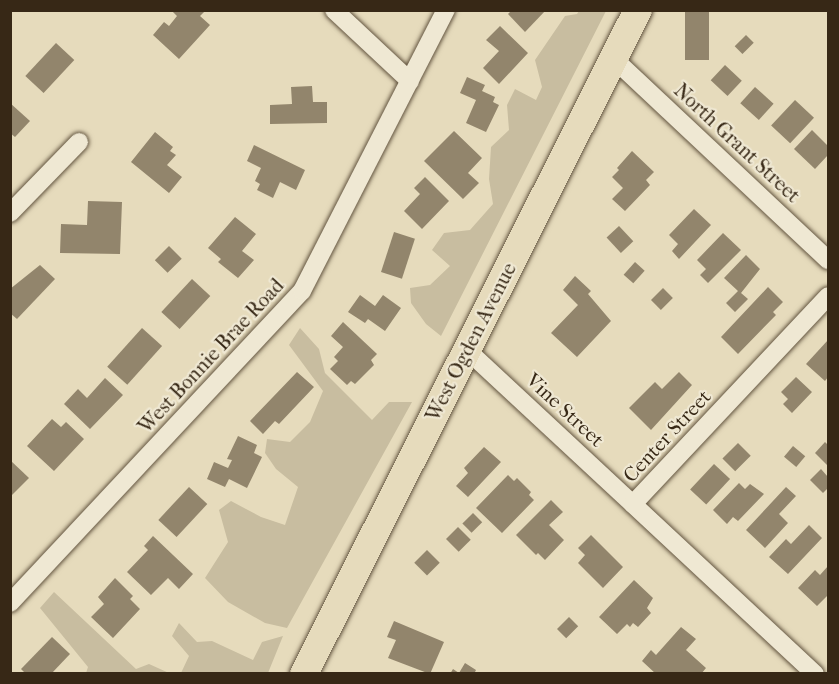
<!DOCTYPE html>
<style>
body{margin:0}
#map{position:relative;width:839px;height:684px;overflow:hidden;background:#e6dbbc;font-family:"IM FELL French Canon",serif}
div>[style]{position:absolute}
.green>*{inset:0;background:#c8bda0}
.building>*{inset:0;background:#92856c;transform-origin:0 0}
.roads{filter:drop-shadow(0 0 2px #635540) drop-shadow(0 0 2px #635540)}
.minor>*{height:18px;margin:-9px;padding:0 9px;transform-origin:9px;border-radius:9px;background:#efe8d3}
.primary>*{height:28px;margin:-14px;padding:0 14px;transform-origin:14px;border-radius:14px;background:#e6dbbc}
span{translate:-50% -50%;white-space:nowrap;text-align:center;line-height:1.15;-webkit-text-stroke:4.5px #efe8d3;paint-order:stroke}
.street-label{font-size:20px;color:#372816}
.frame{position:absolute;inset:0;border:12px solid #372816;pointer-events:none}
</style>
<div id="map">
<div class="green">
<i style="clip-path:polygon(579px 11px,606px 11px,441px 336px,426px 324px,411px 303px,410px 288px,430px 285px,450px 266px,432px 250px,444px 233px,470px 230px,493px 204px,489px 179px,491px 147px,509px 130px,507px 105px,515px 89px,536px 100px,542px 87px,535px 60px,565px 16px,577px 14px)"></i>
<i style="clip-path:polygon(300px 328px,319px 349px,325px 373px,372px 420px,389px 402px,412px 402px,287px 628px,265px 623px,228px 602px,205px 578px,228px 542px,219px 510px,231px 501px,261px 517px,285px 525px,298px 487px,276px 469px,265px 453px,267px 439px,290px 442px,310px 422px,323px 391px,289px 345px)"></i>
<i style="clip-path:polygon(54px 592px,136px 669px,149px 664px,169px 673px,181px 673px,189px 656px,172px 636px,179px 623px,197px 642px,212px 641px,253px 660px,262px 642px,283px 636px,268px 673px,86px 673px,88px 667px,40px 608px)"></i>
</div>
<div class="building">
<i style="clip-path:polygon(171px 10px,206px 10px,200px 16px,210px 25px,179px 59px,153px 35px,164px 22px,169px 26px,177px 16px)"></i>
<i style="clip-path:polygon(512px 10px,546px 10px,525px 32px,508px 14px)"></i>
<i style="left:685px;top:10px;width:24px;height:50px"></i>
<i style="clip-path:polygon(500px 26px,528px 53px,499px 84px,483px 68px,499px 51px,486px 40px)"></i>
<i style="left:746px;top:35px;width:11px;height:16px;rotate:45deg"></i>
<i style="left:56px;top:43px;width:25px;height:45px;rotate:43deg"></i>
<i style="left:725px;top:65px;width:23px;height:21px;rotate:43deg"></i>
<i style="clip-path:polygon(467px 77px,485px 85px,482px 91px,495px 97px,493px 102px,499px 105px,486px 132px,466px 123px,476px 100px,460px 93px)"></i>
<i style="clip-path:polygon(312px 86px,313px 102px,327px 102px,327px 123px,270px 124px,270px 105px,292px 104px,291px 87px)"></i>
<i style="left:755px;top:87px;width:25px;height:22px;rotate:42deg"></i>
<i style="left:795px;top:100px;width:26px;height:35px;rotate:43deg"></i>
<i style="clip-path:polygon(10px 103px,30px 121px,15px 137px,10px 133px)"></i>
<i style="clip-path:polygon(812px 130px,828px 146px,828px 155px,815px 169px,794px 149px)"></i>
<i style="clip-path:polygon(454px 131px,482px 158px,468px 173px,479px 183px,463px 199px,424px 161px)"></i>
<i style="clip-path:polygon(155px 132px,173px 147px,170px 151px,176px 155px,167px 165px,182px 177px,169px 193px,131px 162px)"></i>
<i style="clip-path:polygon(254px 145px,305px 170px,296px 190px,280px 182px,273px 198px,257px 190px,260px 184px,255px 181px,261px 168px,247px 161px)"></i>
<i style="clip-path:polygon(632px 151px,654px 172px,646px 180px,650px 185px,625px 211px,612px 199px,623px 188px,612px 177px,619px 170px,617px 168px)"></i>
<i style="clip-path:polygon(425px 177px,449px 201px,422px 229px,404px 211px,420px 194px,414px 188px)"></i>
<i style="clip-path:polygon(88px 201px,122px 202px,120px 254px,60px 253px,61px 224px,87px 225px)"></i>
<i style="clip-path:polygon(694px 209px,711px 225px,679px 259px,672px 251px,678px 244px,669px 235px)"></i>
<i style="clip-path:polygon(235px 217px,256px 234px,242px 251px,254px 260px,238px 278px,218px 262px,221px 259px,208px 248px)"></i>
<i style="left:619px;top:226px;width:21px;height:17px;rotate:47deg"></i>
<i style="left:394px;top:232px;width:22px;height:42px;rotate:18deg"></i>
<i style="clip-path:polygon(723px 233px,741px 250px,708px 283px,700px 275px,706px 269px,697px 260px)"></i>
<i style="left:169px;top:246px;width:18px;height:20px;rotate:45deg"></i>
<i style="clip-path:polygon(746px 255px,760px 269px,741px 293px,748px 299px,735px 312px,726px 303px,738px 291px,724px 278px)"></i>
<i style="left:635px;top:262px;width:13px;height:17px;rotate:42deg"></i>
<i style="clip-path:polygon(40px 265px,55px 279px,17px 319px,10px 313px,10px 289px)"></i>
<i style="clip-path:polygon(575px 276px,591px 291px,588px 294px,611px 321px,577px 357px,551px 333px,578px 305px,563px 290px)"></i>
<i style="left:192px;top:279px;width:25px;height:45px;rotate:43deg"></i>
<i style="clip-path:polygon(768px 287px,783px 302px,773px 312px,776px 315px,738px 354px,721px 337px)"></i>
<i style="left:663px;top:288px;width:14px;height:17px;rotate:45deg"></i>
<i style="clip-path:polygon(360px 295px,375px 306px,383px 295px,401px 308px,385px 331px,368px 319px,365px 323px,348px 312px)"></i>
<i style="clip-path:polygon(343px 322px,377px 354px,371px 360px,374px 365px,355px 384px,351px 381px,347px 385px,330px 369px,338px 361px,334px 357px,343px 347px,331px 336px)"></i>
<i style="left:142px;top:328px;width:27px;height:52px;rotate:42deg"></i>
<i style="clip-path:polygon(828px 340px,828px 377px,825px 381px,806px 364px)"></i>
<i style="clip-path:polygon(297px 372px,314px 387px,279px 424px,275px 421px,263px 434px,250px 421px)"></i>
<i style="clip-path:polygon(679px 372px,692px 385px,651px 430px,629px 408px,655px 382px,662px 389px)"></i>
<i style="clip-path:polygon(796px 377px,812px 392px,792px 413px,783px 404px,788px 399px,781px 392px)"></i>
<i style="clip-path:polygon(105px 378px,123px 395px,90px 429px,64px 404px,78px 389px,87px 398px)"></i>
<i style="clip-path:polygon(52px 419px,61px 427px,66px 422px,84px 439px,54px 471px,27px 446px)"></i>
<i style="clip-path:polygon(238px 436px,257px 445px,254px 453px,262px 457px,247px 488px,229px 479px,225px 487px,207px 479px,214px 462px,228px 468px,232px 460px,227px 459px)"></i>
<i style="clip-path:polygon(825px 442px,828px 445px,827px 465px,815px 453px)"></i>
<i style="left:738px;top:443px;width:18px;height:22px;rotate:45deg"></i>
<i style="left:793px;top:446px;width:16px;height:14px;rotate:40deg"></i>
<i style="clip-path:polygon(484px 447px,501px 462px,468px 497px,456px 486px,468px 473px,464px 468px)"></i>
<i style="clip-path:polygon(10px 460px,29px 478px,10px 497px)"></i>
<i style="left:714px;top:464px;width:22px;height:35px;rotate:43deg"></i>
<i style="clip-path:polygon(821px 469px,828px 477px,828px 488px,823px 493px,810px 480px)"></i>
<i style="clip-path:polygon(508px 475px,514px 481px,517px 478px,531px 492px,529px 495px,534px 500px,502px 533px,476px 508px)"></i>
<i style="clip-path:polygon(739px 483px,745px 489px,750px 484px,764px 494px,738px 521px,733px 517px,727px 524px,713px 510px)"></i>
<i style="left:189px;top:487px;width:25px;height:45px;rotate:43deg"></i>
<i style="clip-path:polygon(786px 487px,796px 496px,779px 514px,788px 523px,765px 548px,746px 530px)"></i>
<i style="clip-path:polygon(551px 500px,563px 512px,549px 525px,564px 540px,545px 560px,538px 553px,536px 555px,516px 535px)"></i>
<i style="left:473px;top:513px;width:13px;height:15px;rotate:45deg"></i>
<i style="clip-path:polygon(809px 525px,822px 538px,788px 574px,769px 557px,786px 539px,791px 544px)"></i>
<i style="left:458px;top:527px;width:18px;height:17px;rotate:45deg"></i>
<i style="clip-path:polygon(591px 535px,623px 567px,603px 588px,578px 563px,585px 555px,578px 548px)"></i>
<i style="clip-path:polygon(153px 536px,193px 574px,179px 589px,168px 578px,151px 595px,127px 572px,148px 550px,144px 546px)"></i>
<i style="left:427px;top:550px;width:18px;height:18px;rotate:45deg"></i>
<i style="clip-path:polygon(828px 566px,828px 595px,817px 606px,798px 588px,815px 570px,820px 575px)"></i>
<i style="clip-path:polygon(115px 578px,133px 596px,130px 599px,140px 609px,113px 638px,91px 617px,104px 604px,98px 597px)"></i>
<i style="clip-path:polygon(634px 580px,653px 598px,647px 608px,651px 613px,638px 627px,633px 623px,630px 627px,627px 624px,617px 634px,599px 617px)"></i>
<i style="left:569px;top:617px;width:13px;height:17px;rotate:45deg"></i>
<i style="clip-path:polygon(394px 621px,444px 642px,430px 674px,388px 658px,396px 640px,387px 637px)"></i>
<i style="clip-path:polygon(681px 627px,696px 639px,686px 650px,706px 668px,701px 674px,656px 674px,642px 661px,651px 650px,656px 655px)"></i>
<i style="clip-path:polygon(52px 637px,70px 654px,51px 674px,26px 674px,21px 669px)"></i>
<i style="clip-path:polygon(465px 663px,476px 670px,474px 674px,450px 674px,453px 669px,459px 673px)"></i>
</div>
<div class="roads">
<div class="minor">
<i style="left:334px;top:10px;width:104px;rotate:43.1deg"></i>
<i style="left:614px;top:59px;width:294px;rotate:43.2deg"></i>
<i style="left:10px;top:213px;width:99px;rotate:-45.8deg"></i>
<i style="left:467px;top:350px;width:226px;rotate:42.9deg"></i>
<i style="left:10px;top:603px;width:427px;rotate:-46.9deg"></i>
<i style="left:302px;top:291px;width:316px;rotate:-62.9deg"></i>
<i style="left:815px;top:674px;width:249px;rotate:-137deg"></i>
<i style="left:633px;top:504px;width:285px;rotate:-46.8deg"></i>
</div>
<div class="primary">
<i style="left:304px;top:674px;width:743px;rotate:-63.3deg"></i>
</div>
</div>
<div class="street-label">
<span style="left:737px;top:143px;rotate:43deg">North Grant Street</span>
<span style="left:471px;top:342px;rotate:-63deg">West Ogden Avenue</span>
<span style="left:211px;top:356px;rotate:-47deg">West Bonnie Brae Road</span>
<span style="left:565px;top:410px;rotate:43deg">Vine Street</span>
<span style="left:667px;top:436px;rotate:-47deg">Center Street</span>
</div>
<div class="frame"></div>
</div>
